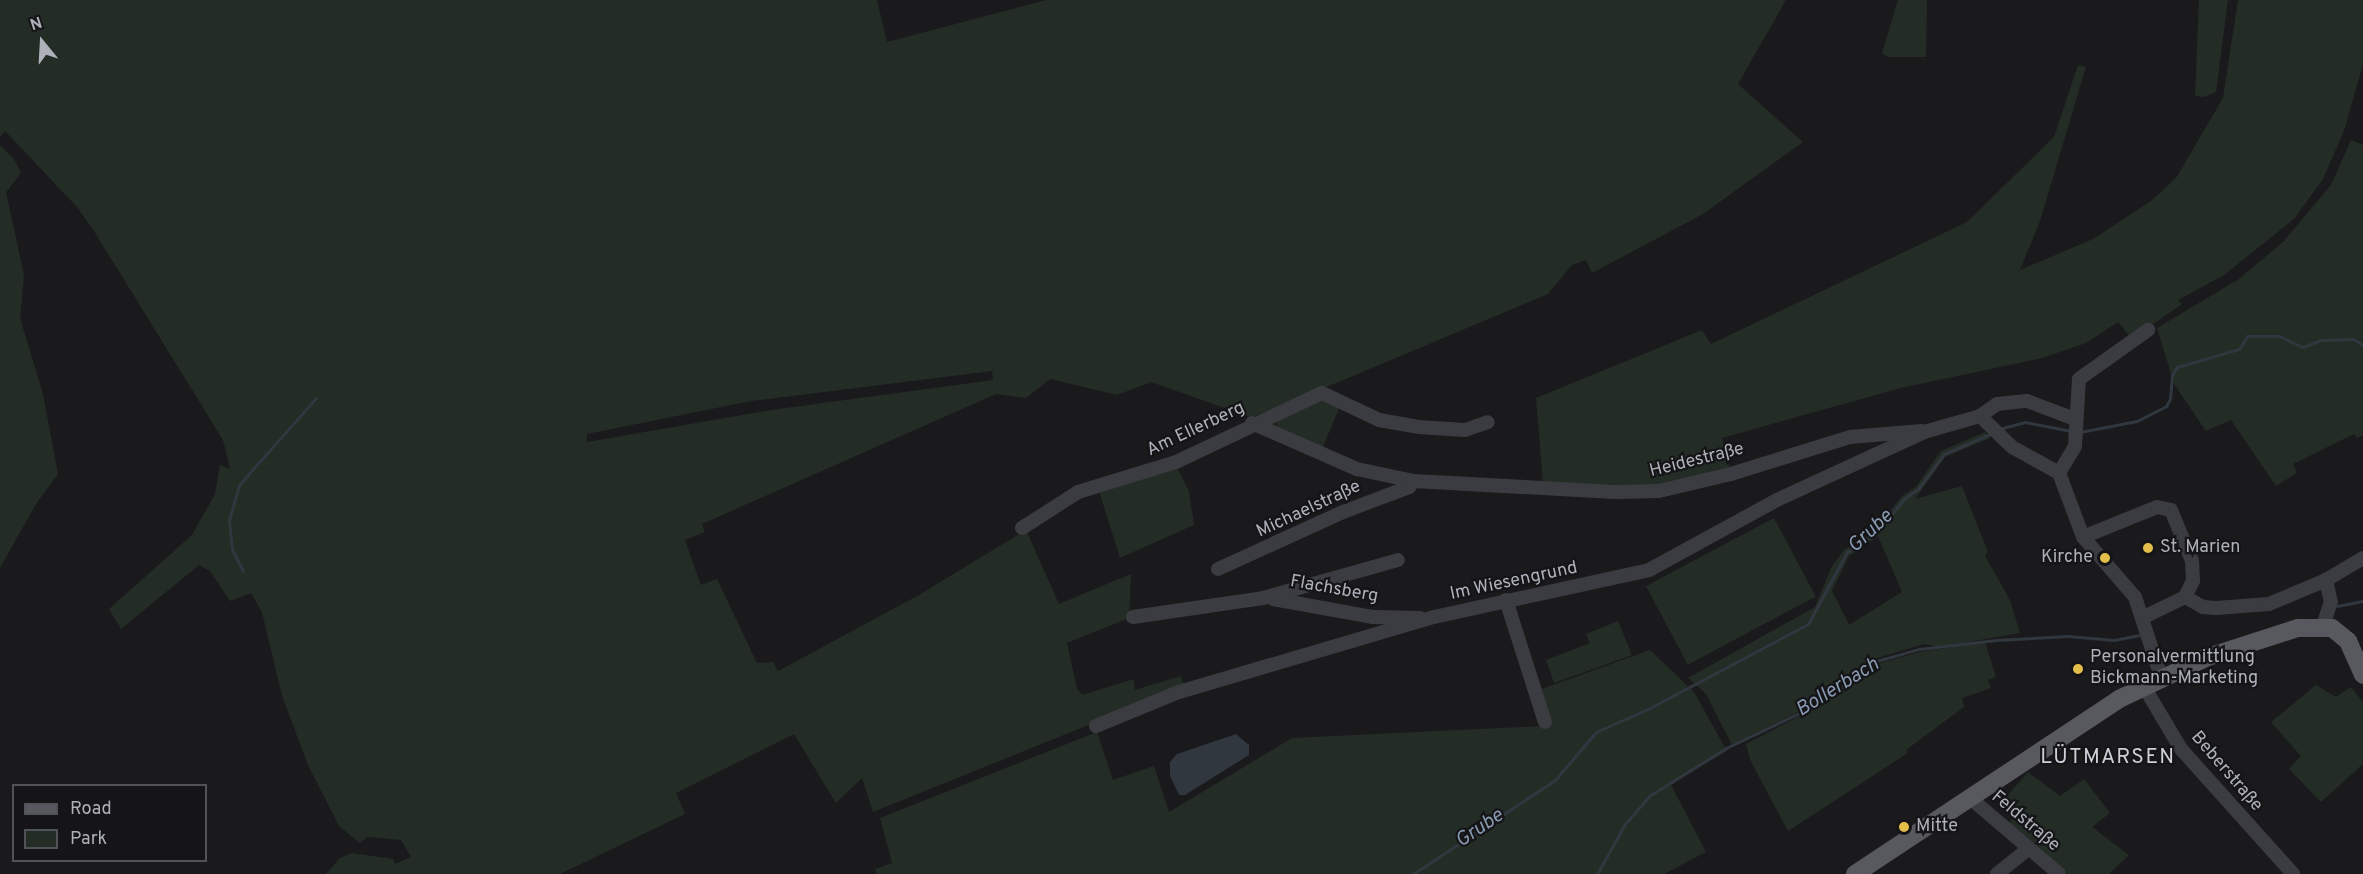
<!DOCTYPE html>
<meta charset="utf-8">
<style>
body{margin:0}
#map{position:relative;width:2363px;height:874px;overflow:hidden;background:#1a1a1c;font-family:Overpass,sans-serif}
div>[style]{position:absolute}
.green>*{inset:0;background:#242c26;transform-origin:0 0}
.water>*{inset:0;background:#31373f}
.stream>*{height:3px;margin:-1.5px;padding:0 1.5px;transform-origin:1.5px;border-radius:1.5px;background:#31373f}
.minor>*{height:14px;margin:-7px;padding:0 7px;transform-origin:7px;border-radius:7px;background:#3b3c41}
.major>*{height:18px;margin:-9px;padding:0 9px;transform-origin:9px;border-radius:9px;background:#58585f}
.dots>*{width:16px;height:16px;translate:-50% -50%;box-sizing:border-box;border:3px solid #151517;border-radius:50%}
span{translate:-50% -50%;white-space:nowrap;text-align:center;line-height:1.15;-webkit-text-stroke:4.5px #151517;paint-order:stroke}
.street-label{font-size:18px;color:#aeb0ba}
.poi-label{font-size:18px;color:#aeb0ba}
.left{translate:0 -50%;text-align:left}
.right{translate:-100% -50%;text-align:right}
.water-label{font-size:20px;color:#889ab2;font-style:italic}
.quarter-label{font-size:21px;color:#ced0d7;letter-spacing:1.5px}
.legend{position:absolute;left:12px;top:784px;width:195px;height:78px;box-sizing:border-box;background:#151517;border:2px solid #525358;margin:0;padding:8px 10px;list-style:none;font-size:18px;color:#aeb0ba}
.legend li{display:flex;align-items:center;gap:12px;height:30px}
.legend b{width:30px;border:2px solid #525358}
.north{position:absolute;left:12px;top:12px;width:60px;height:60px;-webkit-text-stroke:4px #151517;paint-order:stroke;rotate:342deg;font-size:16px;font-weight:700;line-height:24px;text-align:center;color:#aeb0ba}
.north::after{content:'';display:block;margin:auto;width:21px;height:27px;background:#aeb0ba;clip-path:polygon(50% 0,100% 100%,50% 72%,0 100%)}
</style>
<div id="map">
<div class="green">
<i style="clip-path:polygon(evenodd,0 0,877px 0,887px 42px,1046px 0,1786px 0,1738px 84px,1803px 142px,1703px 214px,1592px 273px,1586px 260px,1572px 265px,1548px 294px,1260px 415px,1250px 417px,1151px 382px,1117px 395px,1050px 379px,1026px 398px,996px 394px,702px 524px,705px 532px,685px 540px,701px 585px,717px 579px,757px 663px,773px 662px,778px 671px,919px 595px,1026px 530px,1059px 604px,1131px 574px,1129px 618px,1067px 643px,1077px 689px,1082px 695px,1134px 679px,1135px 690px,1180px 676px,1185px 686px,873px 812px,862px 778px,836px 803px,794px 734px,676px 793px,685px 814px,560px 874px,326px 874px,340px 858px,352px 853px,393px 859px,395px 864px,411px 857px,401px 840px,367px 837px,360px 843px,339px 826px,308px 765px,282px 696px,262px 612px,251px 593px,230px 601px,210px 571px,199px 565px,121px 629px,109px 609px,192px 535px,215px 494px,220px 465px,230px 469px,223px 440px,94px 231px,77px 207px,5px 131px,0 137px,0 0,992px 371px,993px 380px,771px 410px,587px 442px,587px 434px,751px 401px,992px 371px)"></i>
<i style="clip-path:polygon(1898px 0,1927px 0,1926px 57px,1888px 57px,1882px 53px)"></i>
<i style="clip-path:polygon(2199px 0,2228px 0,2216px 92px,2204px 97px,2195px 96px)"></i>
<i style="clip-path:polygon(2238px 0,2363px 0,2363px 64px,2344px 131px,2323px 179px,2294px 219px,2224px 275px,2178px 300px,2182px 304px,2132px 339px,2118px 322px,2086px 343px,2042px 358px,1901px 388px,1722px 438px,1730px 469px,1658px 486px,1543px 483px,1536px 398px,1702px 330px,1711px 344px,1967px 222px,2054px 137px,2078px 65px,2086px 67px,2040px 221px,2020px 270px,2093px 239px,2151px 201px,2176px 178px,2223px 98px)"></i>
<i style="clip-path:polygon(2351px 140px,2363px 145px,2363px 435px,2357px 438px,2354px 434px,2293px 464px,2297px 473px,2276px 486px,2231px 420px,2206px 431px,2174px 384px,2157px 328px,2239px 279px,2284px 241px,2331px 185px)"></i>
<i style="clip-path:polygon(0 145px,14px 159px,21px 173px,6px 192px,24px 275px,20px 318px,43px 394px,58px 474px,36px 504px,0 568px)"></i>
<i style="clip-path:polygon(1321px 400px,1340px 406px,1322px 449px,1276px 429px,1278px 417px)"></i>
<i style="clip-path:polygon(evenodd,1985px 432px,1990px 438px,1945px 457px,1915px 499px,1962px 486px,1988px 552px,1985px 556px,2010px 600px,2020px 633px,1940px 647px,1924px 644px,1871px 660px,1830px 686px,1812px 705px,1732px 745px,1706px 694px,1688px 678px,1815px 607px,1832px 566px,1844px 550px,1875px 530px,1902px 496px,1916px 487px,1941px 451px,1985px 432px,1878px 536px,1902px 592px,1849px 625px,1832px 591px,1849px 556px,1878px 536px)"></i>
<i style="clip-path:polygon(1177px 468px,1189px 491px,1194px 525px,1120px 558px,1099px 491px)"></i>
<i style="left:1774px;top:518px;width:89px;height:145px;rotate:62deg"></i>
<i style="clip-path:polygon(1618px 621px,1632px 655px,1554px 683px,1546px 660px,1590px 643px,1586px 634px)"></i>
<i style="clip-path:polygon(1985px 642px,1996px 677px,1988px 680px,1991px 688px,1962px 698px,1964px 707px,1906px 750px,1908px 753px,1788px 831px,1750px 760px,1746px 744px,1815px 708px,1834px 690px,1873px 665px,1920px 652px)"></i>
<i style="clip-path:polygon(1650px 650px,1694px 692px,1727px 751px,1670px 783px,1706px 852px,1664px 874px,877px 874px,875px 869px,892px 863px,880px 818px,1097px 732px,1113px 780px,1154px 766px,1169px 812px,1292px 738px,1543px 726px,1539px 690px)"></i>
<i style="clip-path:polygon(2316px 685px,2336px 697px,2351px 687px,2363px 702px,2363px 764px,2321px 802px,2289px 769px,2301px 756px,2271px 722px)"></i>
<i style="clip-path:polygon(2028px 772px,2060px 796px,2084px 779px,2110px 813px,2092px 827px,2129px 855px,2109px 874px,2068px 874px,2008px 824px,2015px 816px,2000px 804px)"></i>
</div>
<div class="water">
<i style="clip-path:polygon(1236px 734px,1249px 745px,1249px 755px,1185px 795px,1179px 795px,1170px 776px,1170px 762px,1177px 754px)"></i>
</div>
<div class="stream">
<i style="left:1999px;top:429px;width:27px;rotate:-15deg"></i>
<i style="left:2025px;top:422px;width:47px;rotate:11.1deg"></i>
<i style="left:2080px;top:432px;width:58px;rotate:-10.9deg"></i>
<i style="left:2137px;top:421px;width:33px;rotate:-27deg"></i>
<i style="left:2166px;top:406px;width:8px;rotate:-60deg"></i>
<i style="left:2170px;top:399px;width:24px;rotate:-85deg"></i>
<i style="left:2172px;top:375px;width:9px;rotate:-58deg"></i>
<i style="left:2177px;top:367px;width:65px;rotate:-16.2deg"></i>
<i style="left:2239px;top:349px;width:15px;rotate:-58deg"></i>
<i style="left:2247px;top:336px;width:32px"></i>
<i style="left:2279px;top:336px;width:26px;rotate:25deg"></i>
<i style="left:2303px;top:347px;width:19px;rotate:-21deg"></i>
<i style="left:2321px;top:340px;width:32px;rotate:-2deg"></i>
<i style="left:2353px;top:339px;width:12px;rotate:31deg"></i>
<i style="left:243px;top:571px;width:25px;rotate:-117deg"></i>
<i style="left:232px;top:549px;width:29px;rotate:-96deg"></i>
<i style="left:229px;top:520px;width:36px;rotate:-74deg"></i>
<i style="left:239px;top:485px;width:116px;rotate:-48.5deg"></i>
<i style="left:2337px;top:606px;width:26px;rotate:-11deg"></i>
<i style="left:1413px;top:874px;width:170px;rotate:-33.5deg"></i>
<i style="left:1555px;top:780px;width:63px;rotate:-49.5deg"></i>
<i style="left:1596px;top:732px;width:57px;rotate:-23.9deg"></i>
<i style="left:1648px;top:709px;width:181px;rotate:-28deg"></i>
<i style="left:1808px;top:624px;width:82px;rotate:-61.6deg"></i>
<i style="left:1847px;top:552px;width:35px;rotate:-33deg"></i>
<i style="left:1876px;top:533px;width:45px;rotate:-50.4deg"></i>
<i style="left:1905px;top:498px;width:16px;rotate:-35deg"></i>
<i style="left:1918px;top:489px;width:44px;rotate:-53.4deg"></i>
<i style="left:1944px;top:454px;width:50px;rotate:-23.5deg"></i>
<i style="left:1597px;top:874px;width:57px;rotate:-60.8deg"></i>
<i style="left:1625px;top:824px;width:37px;rotate:-49deg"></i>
<i style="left:1649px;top:796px;width:91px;rotate:-31.9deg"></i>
<i style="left:1726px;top:748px;width:98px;rotate:-25.5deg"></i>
<i style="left:1814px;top:706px;width:26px;rotate:-47deg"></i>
<i style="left:1832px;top:687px;width:48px;rotate:-31.4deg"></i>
<i style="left:1873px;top:662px;width:48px;rotate:-15.8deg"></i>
<i style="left:1919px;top:649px;width:78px;rotate:-6.7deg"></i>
<i style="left:1996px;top:640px;width:72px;rotate:-3.2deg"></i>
<i style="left:2068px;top:636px;width:46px;rotate:5deg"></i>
<i style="left:2114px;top:640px;width:25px;rotate:-11deg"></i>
</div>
<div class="minor">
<i style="left:1980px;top:416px;width:45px;rotate:44.1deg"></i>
<i style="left:2012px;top:447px;width:54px;rotate:29deg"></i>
<i style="left:2059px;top:473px;width:68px;rotate:69.4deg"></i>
<i style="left:2083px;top:537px;width:79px;rotate:49.1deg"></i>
<i style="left:2135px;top:597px;width:84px;rotate:72deg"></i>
<i style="left:1252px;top:423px;width:115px;rotate:23.7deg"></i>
<i style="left:1357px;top:469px;width:57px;rotate:12.1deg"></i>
<i style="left:1413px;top:481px;width:206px;rotate:3.1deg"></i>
<i style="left:1619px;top:492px;width:40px;rotate:-1.4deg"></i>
<i style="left:1659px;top:491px;width:74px;rotate:-13.3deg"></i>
<i style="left:1731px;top:474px;width:125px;rotate:-17.3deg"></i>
<i style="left:1850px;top:437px;width:72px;rotate:-4.8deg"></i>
<i style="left:2059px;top:473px;width:31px;rotate:-59deg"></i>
<i style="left:2075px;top:446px;width:67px;rotate:-86.6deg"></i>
<i style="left:2079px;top:379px;width:85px;rotate:-35.4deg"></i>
<i style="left:1022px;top:528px;width:67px;rotate:-32.7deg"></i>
<i style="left:1078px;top:492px;width:102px;rotate:-17deg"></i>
<i style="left:1176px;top:462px;width:161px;rotate:-25.3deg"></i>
<i style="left:1322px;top:393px;width:63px;rotate:25.3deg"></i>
<i style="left:1379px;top:420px;width:40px;rotate:10deg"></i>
<i style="left:1418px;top:427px;width:47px;rotate:3.7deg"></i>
<i style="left:1465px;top:430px;width:24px;rotate:-19deg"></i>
<i style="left:2083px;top:537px;width:80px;rotate:-22.1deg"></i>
<i style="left:2157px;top:507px;width:14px;rotate:12deg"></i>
<i style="left:2171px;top:510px;width:55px;rotate:67.6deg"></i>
<i style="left:2192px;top:561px;width:20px;rotate:87deg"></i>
<i style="left:2193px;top:581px;width:18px;rotate:117deg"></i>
<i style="left:2185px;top:597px;width:48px;rotate:154deg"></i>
<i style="left:1218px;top:569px;width:137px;rotate:-24.5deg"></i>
<i style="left:1343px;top:512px;width:71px;rotate:-20.7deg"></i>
<i style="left:1409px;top:487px;width:7px;rotate:-56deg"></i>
<i style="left:2185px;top:597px;width:21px;rotate:29deg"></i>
<i style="left:2203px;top:607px;width:13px;rotate:4deg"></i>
<i style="left:2216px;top:608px;width:53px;rotate:-4.3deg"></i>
<i style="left:2269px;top:604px;width:62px;rotate:-22.8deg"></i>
<i style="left:2326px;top:580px;width:43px;rotate:-30.7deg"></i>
<i style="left:1273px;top:599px;width:102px;rotate:10.2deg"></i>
<i style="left:1373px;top:617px;width:47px;rotate:1.2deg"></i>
<i style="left:1506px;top:600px;width:128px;rotate:72.3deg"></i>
<i style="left:1133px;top:617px;width:131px;rotate:-8.3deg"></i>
<i style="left:1263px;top:598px;width:140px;rotate:-15.7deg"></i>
<i style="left:2322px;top:629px;width:28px;rotate:-72deg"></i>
<i style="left:2331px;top:602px;width:23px;rotate:-103deg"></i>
<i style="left:2143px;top:685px;width:74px;rotate:59.3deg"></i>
<i style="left:2181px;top:749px;width:168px;rotate:48.1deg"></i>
<i style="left:1096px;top:726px;width:90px;rotate:-22.3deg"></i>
<i style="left:1179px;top:692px;width:266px;rotate:-16.4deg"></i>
<i style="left:1434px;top:617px;width:220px;rotate:-12.3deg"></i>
<i style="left:1649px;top:570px;width:146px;rotate:-28.7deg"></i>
<i style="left:1777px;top:500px;width:162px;rotate:-24.8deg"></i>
<i style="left:1924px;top:432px;width:58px;rotate:-15.9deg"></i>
<i style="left:1980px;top:416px;width:21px;rotate:-35deg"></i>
<i style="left:1997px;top:404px;width:30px;rotate:-6deg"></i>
<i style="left:2027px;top:401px;width:51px;rotate:20.6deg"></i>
<i style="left:1969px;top:797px;width:118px;rotate:40.5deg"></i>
<i style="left:1997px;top:874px;width:40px;rotate:-39deg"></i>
</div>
<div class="major">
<i style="left:1855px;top:874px;width:317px;rotate:-33.5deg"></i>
<i style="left:2119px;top:699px;width:98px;rotate:-25.3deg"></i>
<i style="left:2208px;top:657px;width:95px;rotate:-17.9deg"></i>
<i style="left:2298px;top:628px;width:34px"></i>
<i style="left:2332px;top:628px;width:21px;rotate:39deg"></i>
<i style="left:2348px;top:641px;width:37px;rotate:66deg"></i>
</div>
<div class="dots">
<i style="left:2148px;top:548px;background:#e4be4a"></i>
<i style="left:2105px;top:558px;background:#e4be4a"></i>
<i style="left:2078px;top:669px;background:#e4be4a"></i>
<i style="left:1904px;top:827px;background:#e4be4a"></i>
</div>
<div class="street-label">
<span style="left:1196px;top:430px;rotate:-25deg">Am Ellerberg</span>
<span style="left:1697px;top:461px;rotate:-14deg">Heidestraße</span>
<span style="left:1309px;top:510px;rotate:-25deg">Michaelstraße</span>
<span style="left:1514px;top:582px;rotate:-12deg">Im Wiesengrund</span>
<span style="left:1334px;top:590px;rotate:10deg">Flachsberg</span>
<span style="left:2226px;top:772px;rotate:49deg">Beberstraße</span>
<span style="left:2025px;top:822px;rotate:40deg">Feldstraße</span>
</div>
<div class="poi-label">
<span class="left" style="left:2160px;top:548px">St. Marien</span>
<span class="right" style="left:2093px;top:558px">Kirche</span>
<span class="left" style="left:2090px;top:669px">Personalvermittlung<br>Bickmann-Marketing</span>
<span class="left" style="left:1916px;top:827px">Mitte</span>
</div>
<div class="water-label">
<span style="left:1871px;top:532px;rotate:-43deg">Grube</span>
<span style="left:1838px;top:688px;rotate:-32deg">Bollerbach</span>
<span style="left:1480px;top:829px;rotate:-34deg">Grube</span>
</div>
<div class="quarter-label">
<span style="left:2108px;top:758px">LÜTMARSEN</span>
</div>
<ul class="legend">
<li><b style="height:8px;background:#58585f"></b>Road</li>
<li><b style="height:16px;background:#242c26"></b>Park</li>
</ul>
<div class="north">N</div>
</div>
